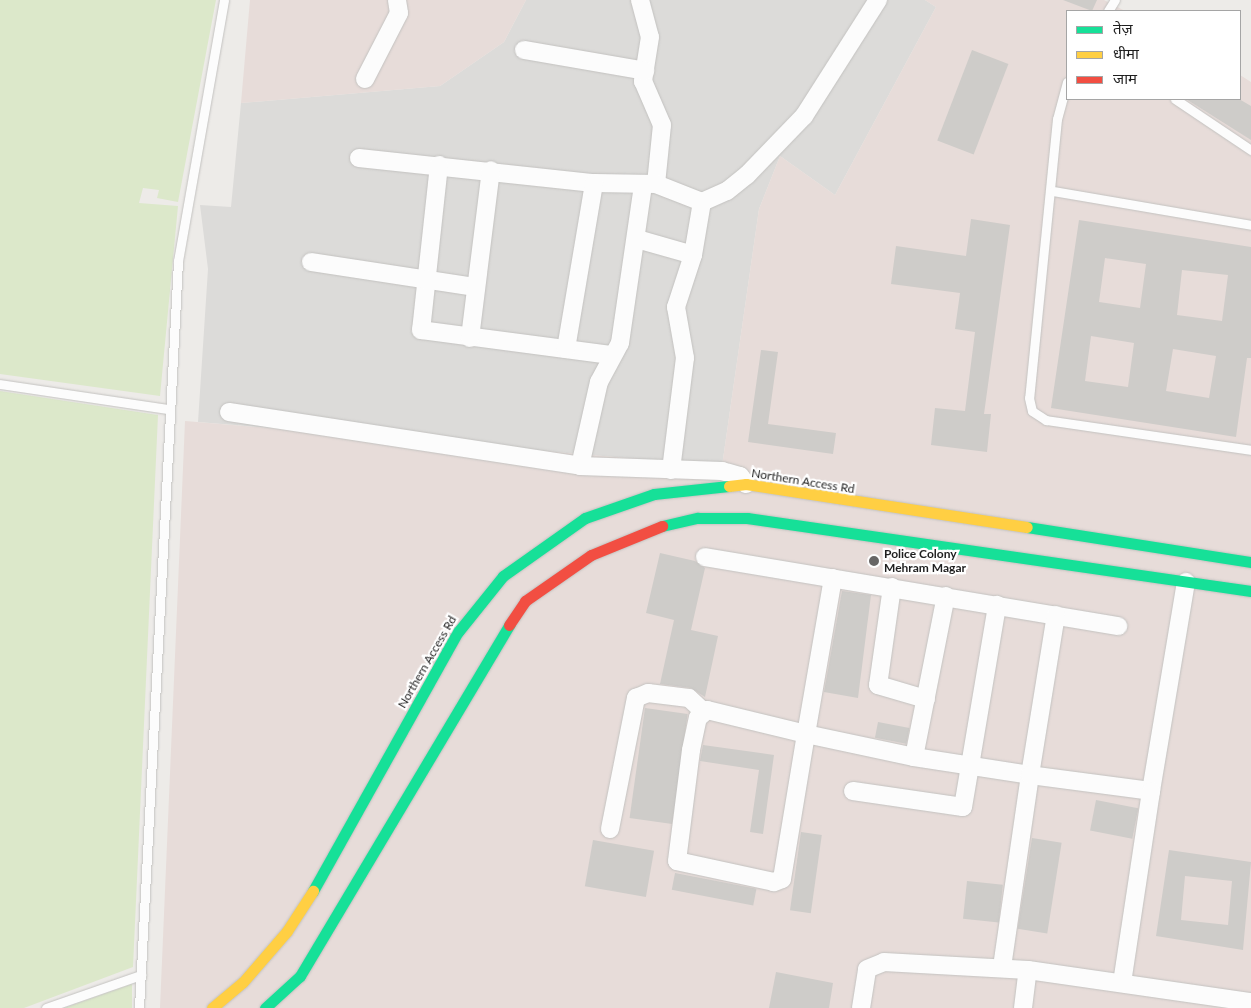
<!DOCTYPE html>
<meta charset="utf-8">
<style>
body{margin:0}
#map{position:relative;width:1251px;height:1008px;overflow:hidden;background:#edebe8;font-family:Lato,"Noto Sans Devanagari",sans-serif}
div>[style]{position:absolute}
.residential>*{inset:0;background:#dcdbd9}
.military>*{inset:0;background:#e7dcd9}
.grass>*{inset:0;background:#dce8ca}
.building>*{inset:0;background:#ceccc9;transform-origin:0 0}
.roads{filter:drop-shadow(0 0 1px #c3c2c0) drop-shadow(0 0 1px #c3c2c0)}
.lane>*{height:9px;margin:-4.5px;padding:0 4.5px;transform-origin:4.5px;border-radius:4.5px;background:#fcfcfc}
.street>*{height:18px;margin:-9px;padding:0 9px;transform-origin:9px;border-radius:9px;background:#fcfcfc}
.fast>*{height:11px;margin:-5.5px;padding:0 5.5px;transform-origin:5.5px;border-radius:5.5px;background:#16e098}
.slow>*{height:11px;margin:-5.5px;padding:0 5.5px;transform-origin:5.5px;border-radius:5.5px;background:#ffcf43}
.jam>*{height:11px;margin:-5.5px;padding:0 5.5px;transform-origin:5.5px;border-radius:5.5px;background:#f24e42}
.dots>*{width:14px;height:14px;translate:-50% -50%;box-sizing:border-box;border:2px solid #fff;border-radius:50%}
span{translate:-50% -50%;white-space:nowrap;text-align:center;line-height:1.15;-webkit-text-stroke:4.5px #fff;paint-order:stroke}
.street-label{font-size:12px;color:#1f1f1f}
.poi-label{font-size:12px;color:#1f1f1f;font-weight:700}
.left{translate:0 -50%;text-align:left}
.legend{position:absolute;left:1066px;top:10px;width:175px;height:90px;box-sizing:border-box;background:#fff;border:1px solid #a5a5a5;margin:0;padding:6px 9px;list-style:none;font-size:15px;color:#1f1f1f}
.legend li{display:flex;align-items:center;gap:10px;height:25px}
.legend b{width:25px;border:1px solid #a5a5a5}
</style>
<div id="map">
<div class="residential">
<i style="clip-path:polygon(526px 0,925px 0,936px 7px,835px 195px,780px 156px,759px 209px,722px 466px,198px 422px,208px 269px,200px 205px,231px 207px,241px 103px,440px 86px,504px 42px)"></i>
</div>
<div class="military">
<i style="clip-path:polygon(250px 0,526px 0,504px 42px,440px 86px,241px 103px)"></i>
<i style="clip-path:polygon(925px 0,1104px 0,1125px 11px,1067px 11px,1067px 99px,1240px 99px,1240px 75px,1251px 82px,1251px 1008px,160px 1008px,185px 421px,722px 466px,759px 209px,780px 156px,835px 195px,936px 7px)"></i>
</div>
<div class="grass">
<i style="clip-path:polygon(0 0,216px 0,178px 202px,157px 198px,159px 190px,143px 188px,139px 203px,178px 206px,160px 396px,0 374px)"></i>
<i style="clip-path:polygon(0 391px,158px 415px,133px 967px,24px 1008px,0 1008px)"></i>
<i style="clip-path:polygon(132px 984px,132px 1008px,64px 1008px)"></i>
</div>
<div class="building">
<i style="clip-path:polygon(1063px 0,1097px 0,1092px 11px)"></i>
<i style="left:972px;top:50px;width:39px;height:97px;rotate:21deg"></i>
<i style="clip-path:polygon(1186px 99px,1239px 99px,1251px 106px,1251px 140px)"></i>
<i style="clip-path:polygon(971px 219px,1010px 225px,984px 414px,991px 414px,987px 452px,931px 445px,935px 408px,965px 411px,975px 332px,955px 329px,960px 293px,891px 284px,896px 246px,966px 256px)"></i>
<i style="clip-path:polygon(evenodd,1079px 220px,1251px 247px,1251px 358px,1247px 358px,1236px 437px,1051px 408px,1079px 220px,1105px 258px,1146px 264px,1140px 308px,1099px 302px,1105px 258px,1079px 220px,1182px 270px,1228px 275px,1222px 321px,1177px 315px,1182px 270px,1079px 220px,1091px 336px,1134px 343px,1128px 387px,1085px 381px,1091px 336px,1079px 220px,1173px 349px,1216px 356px,1209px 398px,1166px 391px,1173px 349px)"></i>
<i style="clip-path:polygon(761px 350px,778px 352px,768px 424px,836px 433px,833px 454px,748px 442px)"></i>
<i style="clip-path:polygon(660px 553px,695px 561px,705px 568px,691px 630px,718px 636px,705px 697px,691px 688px,660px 684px,674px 620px,646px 613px)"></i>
<i style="clip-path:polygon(842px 591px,871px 595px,858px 698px,824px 692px)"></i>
<i style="left:645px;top:708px;width:43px;height:111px;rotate:8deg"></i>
<i style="left:878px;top:722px;width:32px;height:16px;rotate:11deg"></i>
<i style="clip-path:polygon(703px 745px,774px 755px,763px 834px,750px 832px,759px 770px,700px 761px)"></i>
<i style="left:1096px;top:800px;width:43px;height:31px;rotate:11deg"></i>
<i style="left:801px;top:832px;width:21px;height:79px;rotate:8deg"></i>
<i style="left:1032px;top:838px;width:30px;height:92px;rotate:9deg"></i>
<i style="left:593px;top:840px;width:62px;height:47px;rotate:10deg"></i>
<i style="clip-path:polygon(evenodd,1169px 850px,1251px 862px,1243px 950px,1156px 936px,1169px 850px,1185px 876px,1232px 881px,1228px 925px,1181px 920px,1185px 876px)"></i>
<i style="left:675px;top:873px;width:83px;height:17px;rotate:11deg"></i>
<i style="left:967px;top:881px;width:36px;height:38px;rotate:6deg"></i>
<i style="clip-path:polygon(776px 972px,833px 983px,829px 1008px,769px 1008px)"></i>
</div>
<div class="roads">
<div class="lane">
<i style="left:1108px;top:11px;width:13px;rotate:-58deg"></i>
<i style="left:1067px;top:82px;width:38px;rotate:105deg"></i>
<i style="left:1057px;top:119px;width:280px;rotate:95.7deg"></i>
<i style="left:1029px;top:398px;width:13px;rotate:77deg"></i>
<i style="left:1032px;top:411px;width:17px;rotate:33deg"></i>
<i style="left:1046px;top:420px;width:207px;rotate:8.3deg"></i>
<i style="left:1175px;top:99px;width:92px;rotate:33.9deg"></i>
<i style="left:1053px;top:191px;width:201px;rotate:9.7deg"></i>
<i style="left:0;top:384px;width:170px;rotate:8.5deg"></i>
<i style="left:46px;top:1008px;width:101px;rotate:-19.2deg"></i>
<i style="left:139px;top:1008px;width:748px;rotate:-87.01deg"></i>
<i style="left:178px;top:261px;width:265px;rotate:-80deg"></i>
</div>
<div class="street">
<i style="left:640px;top:0;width:38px;rotate:75deg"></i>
<i style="left:650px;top:37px;width:45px;rotate:99deg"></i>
<i style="left:643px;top:81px;width:48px;rotate:66.6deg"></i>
<i style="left:662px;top:125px;width:59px;rotate:95.8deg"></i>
<i style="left:524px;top:50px;width:123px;rotate:9.8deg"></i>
<i style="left:365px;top:79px;width:74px;rotate:-62.7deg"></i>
<i style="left:399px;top:13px;width:13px;rotate:-99deg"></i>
<i style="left:359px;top:158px;width:236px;rotate:6.1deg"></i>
<i style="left:594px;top:183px;width:62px;rotate:0.9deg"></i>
<i style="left:656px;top:184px;width:49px;rotate:21.4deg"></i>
<i style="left:702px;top:202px;width:27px;rotate:-24deg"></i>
<i style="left:727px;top:191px;width:26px;rotate:-39deg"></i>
<i style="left:747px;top:175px;width:82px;rotate:-46deg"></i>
<i style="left:804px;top:116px;width:138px;rotate:-57.5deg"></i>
<i style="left:439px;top:165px;width:166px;rotate:96.2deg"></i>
<i style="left:421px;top:330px;width:192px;rotate:7.5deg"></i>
<i style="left:637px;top:239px;width:58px;rotate:15.9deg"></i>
<i style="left:311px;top:262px;width:166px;rotate:8.7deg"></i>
<i style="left:470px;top:338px;width:169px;rotate:-82.9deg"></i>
<i style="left:566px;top:349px;width:168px;rotate:-80.4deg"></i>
<i style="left:229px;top:412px;width:355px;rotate:8.7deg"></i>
<i style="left:580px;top:466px;width:142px;rotate:2deg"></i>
<i style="left:722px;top:471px;width:19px;rotate:16deg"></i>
<i style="left:740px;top:476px;width:10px;rotate:53deg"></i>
<i style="left:580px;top:466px;width:86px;rotate:-77.3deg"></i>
<i style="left:599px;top:382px;width:44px;rotate:-61.7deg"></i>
<i style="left:620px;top:343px;width:160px;rotate:-81.7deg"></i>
<i style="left:671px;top:470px;width:113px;rotate:-82.9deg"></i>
<i style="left:685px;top:358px;width:52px;rotate:-100deg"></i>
<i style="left:676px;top:307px;width:55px;rotate:-71.9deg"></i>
<i style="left:693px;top:255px;width:54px;rotate:-80.4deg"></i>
<i style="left:705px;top:557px;width:419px;rotate:9.5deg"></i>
<i style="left:833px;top:578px;width:158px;rotate:99.8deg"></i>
<i style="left:806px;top:734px;width:147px;rotate:99.4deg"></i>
<i style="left:782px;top:879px;width:9px;rotate:159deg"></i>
<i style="left:774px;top:882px;width:99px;rotate:-167.8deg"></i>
<i style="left:677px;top:861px;width:112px;rotate:-82.8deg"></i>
<i style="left:691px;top:750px;width:33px;rotate:-78deg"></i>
<i style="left:698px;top:718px;width:12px;rotate:-42deg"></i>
<i style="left:707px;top:710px;width:102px;rotate:13.6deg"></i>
<i style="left:806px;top:734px;width:110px;rotate:12deg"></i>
<i style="left:914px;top:757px;width:117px;rotate:8.8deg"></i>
<i style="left:1030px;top:775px;width:162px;rotate:-80.8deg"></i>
<i style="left:892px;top:587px;width:99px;rotate:98.1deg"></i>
<i style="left:878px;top:685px;width:50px;rotate:16.3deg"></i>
<i style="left:914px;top:757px;width:164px;rotate:-78.8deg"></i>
<i style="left:853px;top:791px;width:111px;rotate:8.3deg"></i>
<i style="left:963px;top:807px;width:205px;rotate:-80.4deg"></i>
<i style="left:610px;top:829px;width:134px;rotate:-78.8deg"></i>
<i style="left:636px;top:698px;width:13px;rotate:-23deg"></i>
<i style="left:648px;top:693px;width:41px;rotate:7deg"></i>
<i style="left:689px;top:698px;width:19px;rotate:43deg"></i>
<i style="left:1002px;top:967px;width:194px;rotate:-81.7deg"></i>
<i style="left:1030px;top:775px;width:122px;rotate:7.5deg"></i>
<i style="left:1151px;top:791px;width:212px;rotate:-80.5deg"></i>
<i style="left:1122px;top:983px;width:194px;rotate:-81.4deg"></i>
<i style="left:861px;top:1008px;width:39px;rotate:-81deg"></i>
<i style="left:867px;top:969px;width:18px;rotate:-22deg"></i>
<i style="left:884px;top:962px;width:144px;rotate:3.2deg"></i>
<i style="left:1028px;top:970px;width:225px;rotate:8.2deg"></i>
<i style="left:1023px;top:1008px;width:38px;rotate:-83deg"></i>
</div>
<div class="fast">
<i style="left:662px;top:526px;width:37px;rotate:-13deg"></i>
<i style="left:698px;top:518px;width:49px"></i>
<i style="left:747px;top:518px;width:509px;rotate:8.24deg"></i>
<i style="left:1027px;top:527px;width:227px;rotate:8.9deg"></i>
<i style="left:313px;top:891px;width:297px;rotate:-60.8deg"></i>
<i style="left:458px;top:632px;width:72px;rotate:-51.2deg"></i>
<i style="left:503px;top:576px;width:100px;rotate:-35.3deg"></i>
<i style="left:585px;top:518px;width:73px;rotate:-19.2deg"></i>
<i style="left:654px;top:494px;width:75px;rotate:-6.1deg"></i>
<i style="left:265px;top:1008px;width:47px;rotate:-42.4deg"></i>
<i style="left:300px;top:976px;width:409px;rotate:-59.2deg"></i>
</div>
<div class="slow">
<i style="left:729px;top:486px;width:17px;rotate:-7deg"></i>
<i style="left:746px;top:484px;width:284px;rotate:8.7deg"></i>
<i style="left:212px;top:1008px;width:40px;rotate:-40deg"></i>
<i style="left:243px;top:982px;width:67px;rotate:-49.2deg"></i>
<i style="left:287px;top:931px;width:48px;rotate:-57deg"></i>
</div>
<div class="jam">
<i style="left:509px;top:625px;width:29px;rotate:-56deg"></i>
<i style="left:525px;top:601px;width:80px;rotate:-34.9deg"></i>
<i style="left:591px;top:555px;width:77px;rotate:-22.2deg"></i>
</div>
</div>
<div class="dots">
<i style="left:874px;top:561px;background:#676665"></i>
</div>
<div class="street-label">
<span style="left:803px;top:481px;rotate:9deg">Northern Access Rd</span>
<span style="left:427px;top:662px;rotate:-60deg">Northern Access Rd</span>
</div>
<div class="poi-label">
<span class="left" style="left:884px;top:561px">Police Colony<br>Mehram Magar</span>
</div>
<ul class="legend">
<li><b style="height:6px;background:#16e098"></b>तेज़</li>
<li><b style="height:6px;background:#ffcf43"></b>धीमा</li>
<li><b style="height:6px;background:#f24e42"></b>जाम</li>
</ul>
</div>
